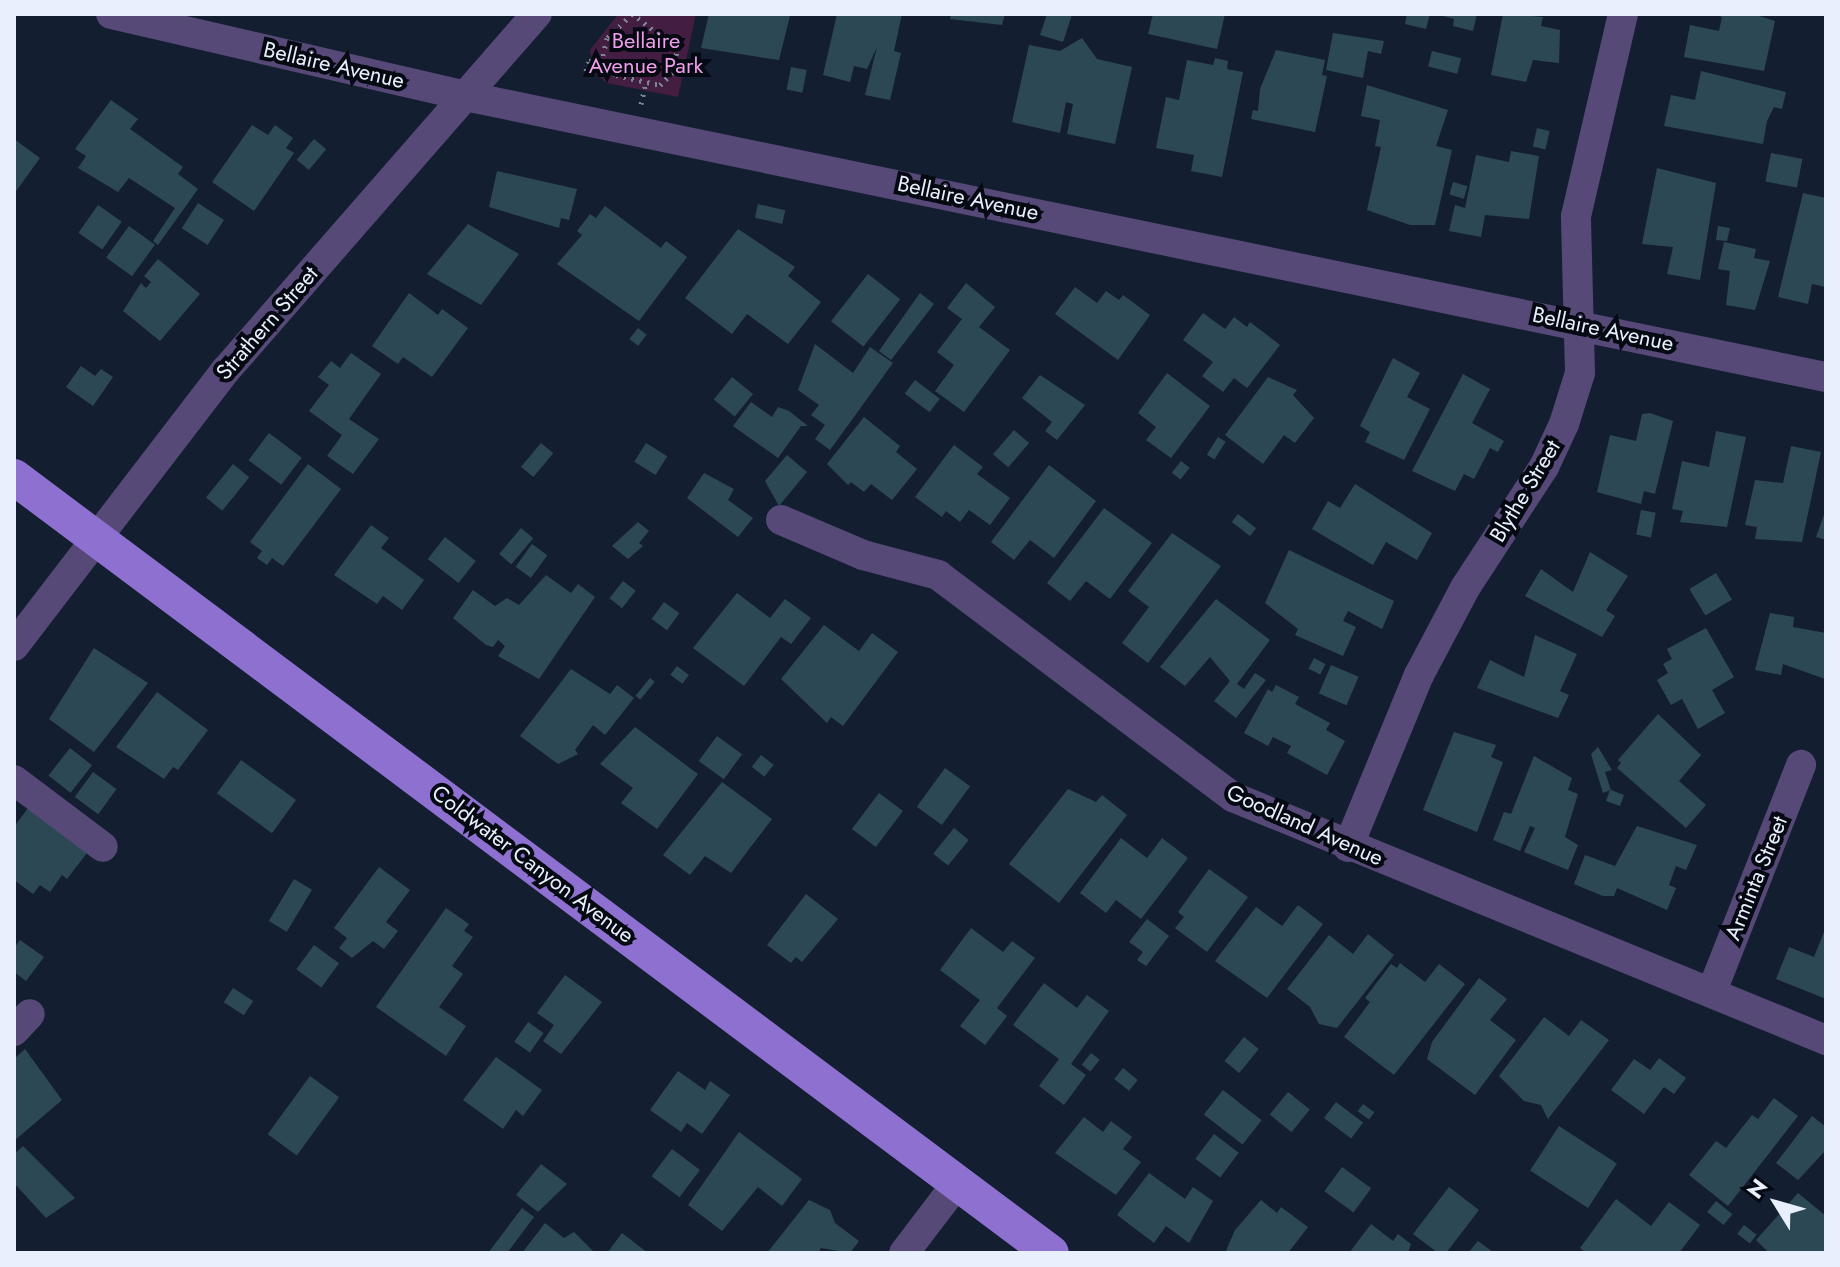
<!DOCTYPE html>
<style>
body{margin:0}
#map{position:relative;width:1840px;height:1267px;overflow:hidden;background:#141e31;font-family:Jost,sans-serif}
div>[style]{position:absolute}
.green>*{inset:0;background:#441d42}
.building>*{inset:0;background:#2d4855;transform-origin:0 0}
.path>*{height:5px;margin-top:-2.5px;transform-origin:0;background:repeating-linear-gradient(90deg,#7c8595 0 2px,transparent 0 8px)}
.minor>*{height:30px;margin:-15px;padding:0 15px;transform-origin:15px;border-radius:15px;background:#564977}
.major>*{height:36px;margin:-18px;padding:0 18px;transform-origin:18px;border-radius:18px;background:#8e70d1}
span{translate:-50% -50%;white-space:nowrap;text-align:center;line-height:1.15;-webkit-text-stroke:8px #050911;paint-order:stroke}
.park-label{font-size:22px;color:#f19deb}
.street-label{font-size:22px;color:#e9f0fd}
.frame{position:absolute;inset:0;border:16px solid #e9f0fd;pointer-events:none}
.north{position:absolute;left:1736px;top:1163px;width:80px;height:80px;-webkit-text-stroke:6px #050911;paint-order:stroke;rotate:307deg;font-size:22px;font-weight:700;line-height:32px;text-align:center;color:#e9f0fd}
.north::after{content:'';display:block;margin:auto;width:28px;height:36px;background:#e9f0fd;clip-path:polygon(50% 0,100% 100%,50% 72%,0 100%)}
</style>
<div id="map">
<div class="green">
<i style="clip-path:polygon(618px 14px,696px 14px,678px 97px,607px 83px,594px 73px,590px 50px)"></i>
</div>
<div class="building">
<i style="clip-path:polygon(709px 14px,790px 16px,779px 60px,701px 48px)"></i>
<i style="clip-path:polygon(837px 14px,902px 14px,894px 51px,901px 53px,890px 100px,865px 95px,877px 47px,867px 69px,854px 66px,850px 82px,823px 75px)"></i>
<i style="clip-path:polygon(951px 14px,1005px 14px,1002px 25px,950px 19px)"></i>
<i style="clip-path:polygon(1047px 14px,1072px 15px,1063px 42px,1040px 35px)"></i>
<i style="clip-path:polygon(1153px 14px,1225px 14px,1217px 49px,1148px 34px)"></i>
<i style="clip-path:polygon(1407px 14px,1430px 14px,1426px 29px,1405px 24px)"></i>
<i style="clip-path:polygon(1436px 14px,1477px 14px,1473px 31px,1453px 26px,1454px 19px)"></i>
<i style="clip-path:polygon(1503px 14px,1543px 17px,1541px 26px,1560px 30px,1559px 63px,1533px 60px,1526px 82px,1491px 75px)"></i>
<i style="clip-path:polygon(1713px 14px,1753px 14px,1775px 21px,1764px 71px,1684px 57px,1690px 25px,1719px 31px,1722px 17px)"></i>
<i style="clip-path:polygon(1333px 33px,1384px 41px,1381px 54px,1368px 51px,1363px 78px,1326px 70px)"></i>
<i style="clip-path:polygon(1082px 38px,1097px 59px,1132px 67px,1115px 144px,1067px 134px,1073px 104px,1066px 102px,1060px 133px,1012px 122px,1029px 45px,1060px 51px)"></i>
<i style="clip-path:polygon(1276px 50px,1325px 60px,1322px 75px,1327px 76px,1315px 132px,1251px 119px,1253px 110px,1258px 111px,1260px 89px)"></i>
<i style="left:1432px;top:51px;width:30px;height:16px;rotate:14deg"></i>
<i style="clip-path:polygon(1215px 58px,1228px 61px,1227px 69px,1243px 72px,1222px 177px,1191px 171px,1194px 155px,1156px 148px,1166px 97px,1179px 100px,1187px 60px,1213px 65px)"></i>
<i style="left:791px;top:67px;width:16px;height:23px;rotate:11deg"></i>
<i style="clip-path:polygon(1701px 71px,1786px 92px,1782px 109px,1774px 107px,1767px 121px,1763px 144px,1664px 126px,1671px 95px,1695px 100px)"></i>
<i style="clip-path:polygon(1367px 85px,1448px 110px,1436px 146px,1452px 150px,1435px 225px,1410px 225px,1367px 210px,1381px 147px,1375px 146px,1380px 120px,1361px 116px)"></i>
<i style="clip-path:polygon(111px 100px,138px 119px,130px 129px,183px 167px,178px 174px,198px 189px,158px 245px,153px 241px,175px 208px,129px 178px,118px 192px,78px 168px,86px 156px,75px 149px)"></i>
<i style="clip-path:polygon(252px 125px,268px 135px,275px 125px,293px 138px,286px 148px,294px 153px,254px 211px,212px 182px)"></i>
<i style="left:1537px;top:128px;width:13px;height:19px;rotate:13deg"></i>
<i style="clip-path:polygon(14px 139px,40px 158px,14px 194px)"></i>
<i style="left:314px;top:139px;width:16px;height:27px;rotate:40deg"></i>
<i style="clip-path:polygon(1511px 151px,1539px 156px,1529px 219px,1485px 215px,1481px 237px,1449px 231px,1455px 205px,1465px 208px,1476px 155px,1509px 162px)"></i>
<i style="left:1771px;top:153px;width:32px;height:29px;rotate:11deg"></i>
<i style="clip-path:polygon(1657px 168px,1716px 183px,1700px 280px,1667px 274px,1673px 247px,1642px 244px)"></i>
<i style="clip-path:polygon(497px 171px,577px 189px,569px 220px,561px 218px,559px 228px,489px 207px)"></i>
<i style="left:1453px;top:182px;width:15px;height:13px;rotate:16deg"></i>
<i style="clip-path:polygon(1803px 193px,1826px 198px,1826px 287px,1812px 284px,1808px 304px,1778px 297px)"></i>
<i style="left:198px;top:203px;width:31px;height:30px;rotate:33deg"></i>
<i style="left:758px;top:204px;width:28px;height:14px;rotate:13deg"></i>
<i style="left:98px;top:205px;width:29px;height:34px;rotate:35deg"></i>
<i style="clip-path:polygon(605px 206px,661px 248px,666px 241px,687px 257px,639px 321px,557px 264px,582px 235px,577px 231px,590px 214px,596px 218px)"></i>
<i style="clip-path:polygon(468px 224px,519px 254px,481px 305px,427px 274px)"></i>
<i style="left:129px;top:226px;width:32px;height:39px;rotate:36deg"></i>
<i style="clip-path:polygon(1718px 226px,1730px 228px,1727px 241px,1716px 240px)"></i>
<i style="clip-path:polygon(738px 229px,795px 267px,788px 276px,821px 302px,788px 344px,747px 314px,732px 334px,685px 298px)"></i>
<i style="clip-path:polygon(1724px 242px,1756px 249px,1754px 258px,1770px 261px,1755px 310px,1726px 305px,1730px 271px,1718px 269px)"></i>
<i style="clip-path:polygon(158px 259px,200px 294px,160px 341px,123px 311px,141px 283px,146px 288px,151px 282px,144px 276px)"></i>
<i style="left:868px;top:274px;width:41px;height:60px;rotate:38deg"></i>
<i style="clip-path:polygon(966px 283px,995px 307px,979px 327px,1010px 350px,964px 412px,935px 391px,954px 365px,937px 352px,962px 319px,947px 308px)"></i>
<i style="clip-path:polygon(1075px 287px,1097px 303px,1106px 291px,1119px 300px,1123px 295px,1150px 315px,1118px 360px,1055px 314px)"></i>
<i style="clip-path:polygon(409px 293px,438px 315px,442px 309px,468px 328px,432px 377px,403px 357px,398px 364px,372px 346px)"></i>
<i style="clip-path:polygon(920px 293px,934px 304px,891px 360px,879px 351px)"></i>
<i style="clip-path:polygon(1203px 313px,1225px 329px,1234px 317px,1247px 327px,1250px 322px,1280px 345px,1247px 388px,1234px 378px,1223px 392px,1202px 376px,1213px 362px,1183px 340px)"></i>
<i style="left:638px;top:328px;width:11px;height:14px;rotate:38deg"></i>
<i style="clip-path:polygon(815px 344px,853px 373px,870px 347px,893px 363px,830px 450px,815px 439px,825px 425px,811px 415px,819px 405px,798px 390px)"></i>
<i style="clip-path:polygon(351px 353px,381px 374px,349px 419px,379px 439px,353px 474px,327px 456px,342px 435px,309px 411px,329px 385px,318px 377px,331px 361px,340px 368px)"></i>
<i style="clip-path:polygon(1393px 358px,1420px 373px,1407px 397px,1430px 409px,1404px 460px,1365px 442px,1370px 432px,1360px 426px)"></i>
<i style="clip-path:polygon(81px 366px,95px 376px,101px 369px,113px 377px,93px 406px,66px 387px)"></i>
<i style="clip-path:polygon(1167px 373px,1210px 406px,1171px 458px,1146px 440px,1156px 427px,1138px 413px)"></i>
<i style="clip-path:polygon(1463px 374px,1490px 389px,1472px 423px,1504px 441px,1498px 452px,1490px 448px,1474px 479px,1464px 474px,1455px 491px,1412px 471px)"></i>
<i style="clip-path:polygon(1040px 375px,1085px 405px,1057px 440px,1045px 431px,1052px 422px,1022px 398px)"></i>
<i style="left:732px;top:377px;width:27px;height:29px;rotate:39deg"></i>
<i style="clip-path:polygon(1268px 377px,1297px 390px,1293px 395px,1314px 418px,1295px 443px,1284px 435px,1263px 464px,1225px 435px)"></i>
<i style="left:915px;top:380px;width:31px;height:17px;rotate:37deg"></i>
<i style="clip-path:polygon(751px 402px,772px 417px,778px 407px,789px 411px,808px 426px,801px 426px,778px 458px,733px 426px)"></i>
<i style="clip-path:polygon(1650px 413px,1673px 421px,1655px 494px,1644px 491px,1641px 504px,1597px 492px,1610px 435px,1636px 441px,1642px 414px)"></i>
<i style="clip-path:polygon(864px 417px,900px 446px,896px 452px,917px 469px,892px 500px,871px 484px,864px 492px,851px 482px,848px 485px,827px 464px)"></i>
<i style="left:1014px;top:430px;width:20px;height:32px;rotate:41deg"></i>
<i style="clip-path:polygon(1716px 431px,1746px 437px,1727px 527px,1680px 522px,1683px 511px,1672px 509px,1682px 461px,1709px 467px)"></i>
<i style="left:269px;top:433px;width:41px;height:34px;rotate:37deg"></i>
<i style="left:1218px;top:437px;width:9px;height:21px;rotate:32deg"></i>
<i style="left:541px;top:443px;width:16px;height:31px;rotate:40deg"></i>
<i style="left:646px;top:443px;width:25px;height:22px;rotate:32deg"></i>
<i style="clip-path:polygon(954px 445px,983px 467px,977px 474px,1010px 498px,990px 525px,969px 510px,960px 522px,946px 511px,942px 517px,915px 497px)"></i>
<i style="clip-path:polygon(1791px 446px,1821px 452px,1802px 542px,1755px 539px,1757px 527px,1745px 525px,1755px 480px,1783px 483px)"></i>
<i style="clip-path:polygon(787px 455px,807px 472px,779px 506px,765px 481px)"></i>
<i style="left:1181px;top:461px;width:11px;height:15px;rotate:38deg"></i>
<i style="left:233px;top:464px;width:21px;height:43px;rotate:39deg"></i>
<i style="clip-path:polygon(308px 464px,341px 489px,283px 566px,272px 558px,267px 565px,257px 558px,262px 551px,250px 542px)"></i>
<i style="clip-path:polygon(1049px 465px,1096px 501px,1054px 558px,1030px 540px,1014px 560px,991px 542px)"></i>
<i style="clip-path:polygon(704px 473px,734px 489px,728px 500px,753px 518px,738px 537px,687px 498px)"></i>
<i style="clip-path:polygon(1355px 484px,1432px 533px,1417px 560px,1386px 542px,1373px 565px,1312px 529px,1328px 501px,1340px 508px)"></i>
<i style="clip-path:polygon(1104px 508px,1152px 543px,1110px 599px,1086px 581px,1070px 601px,1047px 583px)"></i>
<i style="clip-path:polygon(1826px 509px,1826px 540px,1816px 537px)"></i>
<i style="left:1641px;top:510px;width:15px;height:25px;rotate:11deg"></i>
<i style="left:1238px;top:514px;width:23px;height:10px;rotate:38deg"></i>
<i style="clip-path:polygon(638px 522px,649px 531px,639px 543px,643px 546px,628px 559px,612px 546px)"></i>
<i style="clip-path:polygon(371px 525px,389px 538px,381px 548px,424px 580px,402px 610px,383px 596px,377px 604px,334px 575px)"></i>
<i style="left:521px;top:528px;width:16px;height:34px;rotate:40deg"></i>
<i style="clip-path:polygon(1172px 533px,1221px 566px,1148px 663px,1122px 643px,1149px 607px,1128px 591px)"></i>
<i style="left:445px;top:537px;width:39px;height:28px;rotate:38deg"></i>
<i style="left:532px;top:544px;width:19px;height:28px;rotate:36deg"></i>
<i style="clip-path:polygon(1289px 550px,1394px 601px,1382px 629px,1348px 611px,1343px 621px,1356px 627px,1343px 656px,1295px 635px,1298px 629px,1265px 603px)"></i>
<i style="clip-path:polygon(1590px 552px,1628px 576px,1606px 610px,1615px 616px,1602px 637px,1525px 596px,1541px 569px,1573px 592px)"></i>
<i style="left:1716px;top:573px;width:31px;height:31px;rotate:59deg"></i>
<i style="clip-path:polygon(546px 575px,571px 593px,578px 584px,595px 597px,539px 679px,498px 656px,505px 646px,498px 640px,493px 647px,486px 645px,453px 618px,473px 590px,495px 606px,507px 598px,519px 605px)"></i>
<i style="left:623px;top:581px;width:16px;height:22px;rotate:38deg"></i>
<i style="clip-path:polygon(737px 593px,770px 618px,785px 599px,811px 618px,791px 644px,781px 637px,744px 686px,693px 648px)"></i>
<i style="clip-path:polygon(1216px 599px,1270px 640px,1237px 684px,1244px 689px,1255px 673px,1266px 680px,1236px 718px,1214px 701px,1230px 681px,1210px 657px,1185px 686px,1160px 667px)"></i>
<i style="left:664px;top:602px;width:19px;height:21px;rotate:36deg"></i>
<i style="clip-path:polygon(1770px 613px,1794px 617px,1793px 627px,1826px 633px,1825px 679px,1783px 664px,1781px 675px,1755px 670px)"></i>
<i style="clip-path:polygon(824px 625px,859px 651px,872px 633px,898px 652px,843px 726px,831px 717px,827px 723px,781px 679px)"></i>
<i style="clip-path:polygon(1706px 628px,1734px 677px,1712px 690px,1725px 713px,1698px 729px,1682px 699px,1671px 705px,1657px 680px,1668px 673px,1663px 664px,1672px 659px,1667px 649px)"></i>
<i style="clip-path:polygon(1535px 635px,1577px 654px,1560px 691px,1569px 695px,1558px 718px,1477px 688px,1490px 660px,1524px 677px)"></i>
<i style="clip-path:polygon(94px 648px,148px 683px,94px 752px,49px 719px)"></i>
<i style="left:1314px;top:658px;width:13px;height:12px;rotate:27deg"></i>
<i style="left:1331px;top:665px;width:30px;height:31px;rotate:23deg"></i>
<i style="left:677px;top:666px;width:15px;height:11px;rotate:37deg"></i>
<i style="clip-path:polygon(571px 669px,610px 694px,617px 685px,634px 698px,605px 735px,593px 725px,575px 750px,578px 754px,558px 764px,520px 736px)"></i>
<i style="left:650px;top:678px;width:6px;height:23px;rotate:39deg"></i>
<i style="clip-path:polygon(1276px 685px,1299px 697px,1295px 704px,1330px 723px,1326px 730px,1345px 741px,1327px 775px,1287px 753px,1291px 746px,1273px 737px,1268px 746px,1244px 733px,1268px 689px,1272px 692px)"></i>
<i style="clip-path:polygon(157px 692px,208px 730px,178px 770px,173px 767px,164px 779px,116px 747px)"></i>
<i style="clip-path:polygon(1658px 714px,1701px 755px,1679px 781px,1706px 805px,1686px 828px,1617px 768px,1621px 763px,1618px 760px)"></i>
<i style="clip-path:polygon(635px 727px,698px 774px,657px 829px,621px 803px,633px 788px,600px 764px)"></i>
<i style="clip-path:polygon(1454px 732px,1496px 745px,1491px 757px,1503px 762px,1477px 832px,1423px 810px)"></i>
<i style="left:717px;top:736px;width:31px;height:31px;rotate:36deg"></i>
<i style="clip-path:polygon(1598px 747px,1612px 770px,1605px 772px,1611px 790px,1624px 795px,1620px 806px,1606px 801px,1610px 790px,1603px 793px,1591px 754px)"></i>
<i style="left:70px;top:748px;width:28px;height:35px;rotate:38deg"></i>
<i style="left:761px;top:755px;width:16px;height:15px;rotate:38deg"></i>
<i style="clip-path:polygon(1534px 756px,1572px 778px,1568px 790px,1578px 794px,1565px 837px,1578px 845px,1568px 870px,1524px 852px,1535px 828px,1530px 826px,1520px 851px,1493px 840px,1504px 812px,1511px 814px)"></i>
<i style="left:241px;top:760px;width:68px;height:41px;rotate:36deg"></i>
<i style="left:945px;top:768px;width:31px;height:48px;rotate:36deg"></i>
<i style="left:93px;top:772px;width:29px;height:31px;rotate:36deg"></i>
<i style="clip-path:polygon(722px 782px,772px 819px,731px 873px,705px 856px,690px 875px,663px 855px)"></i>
<i style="clip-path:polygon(1068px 789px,1096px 802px,1102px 795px,1127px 815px,1059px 903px,1009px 864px)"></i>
<i style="left:879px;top:793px;width:30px;height:45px;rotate:37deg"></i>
<i style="clip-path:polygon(28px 808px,87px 853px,67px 879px,62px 875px,50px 892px,40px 885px,33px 894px,14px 880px,14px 827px)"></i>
<i style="clip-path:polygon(1637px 826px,1697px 845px,1686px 870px,1676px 866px,1669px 885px,1676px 888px,1667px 910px,1617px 888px,1614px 896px,1603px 896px,1574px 884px,1585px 855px,1615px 866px)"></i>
<i style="left:954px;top:828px;width:19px;height:33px;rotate:39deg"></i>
<i style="clip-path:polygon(1121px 838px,1147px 858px,1162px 838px,1188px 858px,1141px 919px,1116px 900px,1106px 913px,1080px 893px)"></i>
<i style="clip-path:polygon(379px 867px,410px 890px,386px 922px,398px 931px,384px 949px,373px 941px,352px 958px,339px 948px,347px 938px,334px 928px)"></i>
<i style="clip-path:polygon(1209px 869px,1248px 897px,1207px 952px,1175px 928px,1184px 917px,1178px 912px)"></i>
<i style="left:294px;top:879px;width:21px;height:49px;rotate:31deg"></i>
<i style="clip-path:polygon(806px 894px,838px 919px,802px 962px,796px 957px,791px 963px,767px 945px)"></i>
<i style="clip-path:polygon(1298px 905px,1323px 924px,1267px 998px,1215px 961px,1256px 907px,1282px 926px)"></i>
<i style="clip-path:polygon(446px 908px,469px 924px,464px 931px,473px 937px,452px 966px,463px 974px,439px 1007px,466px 1026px,446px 1056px,376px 1007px)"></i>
<i style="clip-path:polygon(1147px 919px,1169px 936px,1146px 966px,1137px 960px,1143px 952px,1129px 942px)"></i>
<i style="clip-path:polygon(1826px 927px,1826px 999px,1776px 979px,1789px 947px,1814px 957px)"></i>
<i style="clip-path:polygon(971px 928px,1003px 952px,1012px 941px,1035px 958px,997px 1008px,1007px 1016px,985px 1045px,960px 1026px,980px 1000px,940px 970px)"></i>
<i style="clip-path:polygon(1368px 934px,1394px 955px,1337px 1028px,1319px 1024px,1310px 1007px,1287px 989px,1329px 935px,1353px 954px)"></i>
<i style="clip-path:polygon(20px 940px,44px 957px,26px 981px,14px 972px,14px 948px)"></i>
<i style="left:314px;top:945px;width:31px;height:30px;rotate:36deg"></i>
<i style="clip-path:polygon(1400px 963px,1425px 982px,1439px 964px,1465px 984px,1394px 1075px,1344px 1037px,1370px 1002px,1365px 998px,1391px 964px,1397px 968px)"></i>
<i style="clip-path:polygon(565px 975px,602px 1002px,561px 1054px,543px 1041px,554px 1025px,537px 1013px)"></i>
<i style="clip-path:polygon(1479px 978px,1507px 999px,1490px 1020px,1516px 1040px,1475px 1095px,1427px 1059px,1432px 1042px)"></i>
<i style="clip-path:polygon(1044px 983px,1077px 1008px,1087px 995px,1109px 1011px,1071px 1064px,1086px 1075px,1064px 1105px,1039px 1086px,1059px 1059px,1013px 1025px)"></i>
<i style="left:233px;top:988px;width:24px;height:17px;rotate:33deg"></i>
<i style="clip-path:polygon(1544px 1017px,1569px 1036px,1581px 1020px,1609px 1040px,1548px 1119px,1541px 1105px,1524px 1101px,1499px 1076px)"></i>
<i style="left:528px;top:1022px;width:19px;height:24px;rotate:35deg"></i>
<i style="left:1244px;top:1037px;width:19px;height:31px;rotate:39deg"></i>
<i style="clip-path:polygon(25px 1049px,62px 1100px,14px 1141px,14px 1059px)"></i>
<i style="left:1091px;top:1053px;width:11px;height:15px;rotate:38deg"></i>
<i style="clip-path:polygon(496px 1057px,542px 1090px,523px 1116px,516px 1110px,503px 1129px,463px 1100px)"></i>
<i style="clip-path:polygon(1659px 1058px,1686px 1078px,1674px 1094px,1664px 1087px,1644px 1114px,1611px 1090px,1634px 1059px,1650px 1070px)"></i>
<i style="left:1123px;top:1068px;width:19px;height:14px;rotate:39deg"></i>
<i style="clip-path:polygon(678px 1071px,705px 1090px,710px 1081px,730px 1095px,702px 1134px,687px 1123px,681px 1132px,650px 1110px)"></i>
<i style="left:310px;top:1076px;width:36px;height:72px;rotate:36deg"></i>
<i style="left:1223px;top:1090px;width:49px;height:31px;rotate:38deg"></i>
<i style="left:1288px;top:1092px;width:28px;height:29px;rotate:39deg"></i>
<i style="clip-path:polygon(1774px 1098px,1798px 1116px,1728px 1206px,1689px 1175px,1716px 1141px,1726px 1148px,1752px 1115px,1758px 1119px)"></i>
<i style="left:1336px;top:1102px;width:34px;height:20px;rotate:37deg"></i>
<i style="left:1363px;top:1104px;width:14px;height:9px;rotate:36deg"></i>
<i style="clip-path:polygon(1812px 1116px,1826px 1127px,1826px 1150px,1798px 1180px,1776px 1163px)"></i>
<i style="clip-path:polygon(1084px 1117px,1103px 1132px,1111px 1121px,1132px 1137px,1123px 1149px,1141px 1162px,1116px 1195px,1055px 1153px)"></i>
<i style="left:1559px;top:1126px;width:69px;height:53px;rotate:33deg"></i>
<i style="clip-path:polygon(739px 1132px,802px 1179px,782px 1206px,758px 1187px,722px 1231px,688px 1205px)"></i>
<i style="left:1214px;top:1134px;width:31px;height:31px;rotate:37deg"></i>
<i style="clip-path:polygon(23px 1146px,75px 1198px,46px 1218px,14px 1183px,14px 1154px)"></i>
<i style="left:672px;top:1149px;width:35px;height:34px;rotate:37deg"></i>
<i style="clip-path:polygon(541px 1164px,567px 1184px,538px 1212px,516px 1195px)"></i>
<i style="left:1342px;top:1167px;width:36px;height:30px;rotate:36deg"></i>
<i style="clip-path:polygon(1149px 1173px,1185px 1199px,1193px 1187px,1213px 1201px,1189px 1243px,1166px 1226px,1154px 1243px,1117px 1215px)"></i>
<i style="clip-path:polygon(1449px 1187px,1479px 1210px,1446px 1253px,1438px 1253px,1413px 1234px)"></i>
<i style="clip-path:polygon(1798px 1193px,1826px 1216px,1826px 1253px,1769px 1253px,1756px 1240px)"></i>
<i style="clip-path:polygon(1616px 1199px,1651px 1226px,1669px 1202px,1700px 1225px,1679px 1253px,1586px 1253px,1580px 1248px)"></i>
<i style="clip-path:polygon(809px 1200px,830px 1210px,835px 1223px,859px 1241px,850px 1253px,821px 1248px,818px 1253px,767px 1253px)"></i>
<i style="clip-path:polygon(1261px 1200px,1277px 1213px,1281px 1207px,1308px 1227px,1288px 1253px,1225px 1253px,1235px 1230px)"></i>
<i style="left:1716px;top:1201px;width:21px;height:14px;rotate:39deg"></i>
<i style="clip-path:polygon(522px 1208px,534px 1217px,507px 1253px,488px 1253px)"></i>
<i style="clip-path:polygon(545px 1223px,564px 1238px,574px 1232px,593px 1251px,522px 1253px)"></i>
<i style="clip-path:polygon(1371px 1224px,1393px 1241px,1398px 1234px,1411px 1244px,1408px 1253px,1349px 1253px)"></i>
<i style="left:1744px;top:1225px;width:16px;height:11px;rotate:38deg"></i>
<i style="clip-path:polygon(622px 1233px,648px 1253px,607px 1253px)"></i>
<i style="clip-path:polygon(1478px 1241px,1494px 1253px,1468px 1253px)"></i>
</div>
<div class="path">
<i style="left:632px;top:14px;width:35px;rotate:136deg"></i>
<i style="left:607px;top:38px;width:27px;rotate:103deg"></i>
<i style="left:601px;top:64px;width:19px;rotate:36deg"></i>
<i style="left:616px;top:75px;width:45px;rotate:12.8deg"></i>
<i style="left:660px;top:85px;width:20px;rotate:-45deg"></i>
<i style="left:674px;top:71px;width:22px;rotate:-82deg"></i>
<i style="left:677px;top:49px;width:56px;rotate:-141.5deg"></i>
<i style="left:586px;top:71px;width:10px;rotate:-73deg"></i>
<i style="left:589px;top:61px;width:11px;rotate:-5deg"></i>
<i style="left:641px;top:104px;width:23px;rotate:-77deg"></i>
</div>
<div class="minor">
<i style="left:111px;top:14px;width:363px;rotate:13deg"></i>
<i style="left:465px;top:96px;width:1390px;rotate:11.67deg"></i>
<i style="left:781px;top:520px;width:89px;rotate:23.1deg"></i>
<i style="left:863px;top:555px;width:78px;rotate:14.9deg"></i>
<i style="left:938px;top:575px;width:369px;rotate:37deg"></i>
<i style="left:1233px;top:797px;width:641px;rotate:22.28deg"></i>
<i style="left:14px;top:646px;width:348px;rotate:-52.5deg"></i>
<i style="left:226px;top:370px;width:473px;rotate:-48.9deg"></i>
<i style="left:14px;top:780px;width:111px;rotate:37deg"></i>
<i style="left:1348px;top:847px;width:186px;rotate:-67.6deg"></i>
<i style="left:1419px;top:675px;width:98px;rotate:-62.1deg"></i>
<i style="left:1465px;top:588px;width:145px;rotate:-56.9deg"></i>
<i style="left:1544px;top:467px;width:47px;rotate:-65.1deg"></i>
<i style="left:1564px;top:424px;width:53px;rotate:-72.6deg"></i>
<i style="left:1580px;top:373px;width:157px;rotate:-91.5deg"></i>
<i style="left:1576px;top:216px;width:207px;rotate:-76.9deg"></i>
<i style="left:1712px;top:991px;width:243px;rotate:-68.5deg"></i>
<i style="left:14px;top:1031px;width:23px;rotate:-47deg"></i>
<i style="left:904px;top:1253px;width:89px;rotate:-52.7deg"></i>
</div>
<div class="major">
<i style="left:14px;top:477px;width:1295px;rotate:36.81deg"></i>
</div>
<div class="park-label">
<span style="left:646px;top:53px">Bellaire<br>Avenue Park</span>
</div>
<div class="street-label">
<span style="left:334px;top:65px;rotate:13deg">Bellaire Avenue</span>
<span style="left:968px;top:198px;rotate:12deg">Bellaire Avenue</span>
<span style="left:267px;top:323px;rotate:-49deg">Strathern Street</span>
<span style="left:1603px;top:329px;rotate:12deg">Bellaire Avenue</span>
<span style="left:1525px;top:491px;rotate:-59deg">Blythe Street</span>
<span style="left:1305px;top:825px;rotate:24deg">Goodland Avenue</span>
<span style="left:533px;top:864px;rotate:37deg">Coldwater Canyon Avenue</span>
<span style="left:1756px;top:878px;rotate:-68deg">Arminta Street</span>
</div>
<div class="frame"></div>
<div class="north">N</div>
</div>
